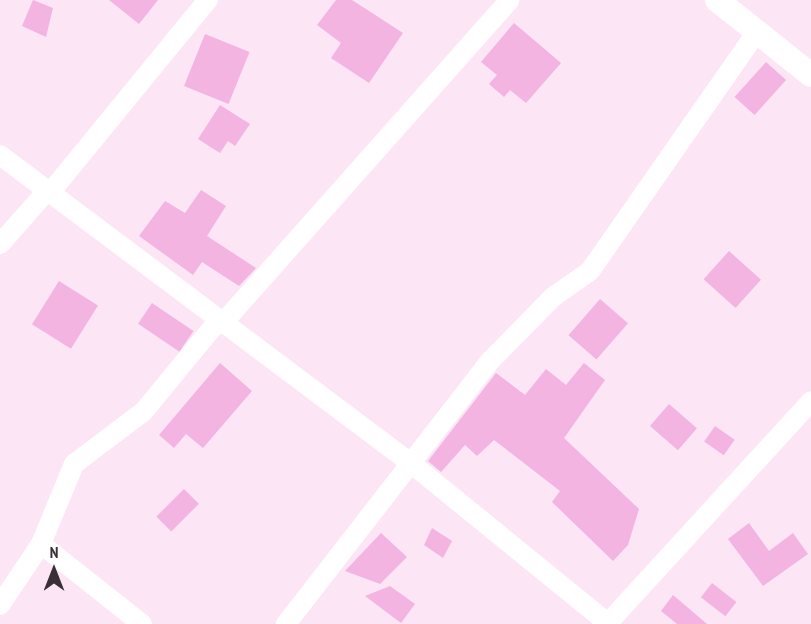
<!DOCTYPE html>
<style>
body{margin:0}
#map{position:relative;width:811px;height:624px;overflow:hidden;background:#fce5f5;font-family:"PT Sans Narrow",sans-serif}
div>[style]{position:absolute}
.building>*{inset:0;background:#f3b4e2;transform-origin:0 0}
.minor>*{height:20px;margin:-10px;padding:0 10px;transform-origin:10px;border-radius:10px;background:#fff}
.tertiary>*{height:24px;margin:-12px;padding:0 12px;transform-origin:12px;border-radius:12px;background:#fff}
span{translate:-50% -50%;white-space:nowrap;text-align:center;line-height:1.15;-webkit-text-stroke:4.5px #fff;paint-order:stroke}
.north{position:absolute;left:24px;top:540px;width:60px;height:60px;-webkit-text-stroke:4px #fff;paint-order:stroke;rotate:0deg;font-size:16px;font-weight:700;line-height:24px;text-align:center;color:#3a2f37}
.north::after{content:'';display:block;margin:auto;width:21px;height:27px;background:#3a2f37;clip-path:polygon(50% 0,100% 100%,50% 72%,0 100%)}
</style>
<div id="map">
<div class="building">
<i style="clip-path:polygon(33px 0,53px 8px,46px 37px,22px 26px)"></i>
<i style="clip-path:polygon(109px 0,158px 0,139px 24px)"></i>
<i style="clip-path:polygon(336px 0,352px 0,403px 33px,369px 83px,331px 58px,341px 43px,317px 25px)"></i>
<i style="clip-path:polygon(514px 23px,561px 63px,526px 103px,510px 90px,504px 97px,489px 84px,497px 75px,481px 62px)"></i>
<i style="left:205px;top:34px;width:48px;height:56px;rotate:22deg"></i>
<i style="left:766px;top:62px;width:27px;height:47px;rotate:42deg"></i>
<i style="clip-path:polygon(220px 105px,250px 124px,235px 146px,228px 141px,220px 153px,198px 139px)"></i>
<i style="clip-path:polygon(201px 190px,226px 206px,207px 236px,256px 268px,239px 286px,202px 262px,193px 275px,139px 236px,165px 201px,185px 213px)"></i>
<i style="left:729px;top:251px;width:43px;height:38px;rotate:42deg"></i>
<i style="left:59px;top:281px;width:46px;height:51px;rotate:32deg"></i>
<i style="left:600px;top:299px;width:37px;height:48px;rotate:41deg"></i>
<i style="left:152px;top:303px;width:50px;height:25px;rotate:34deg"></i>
<i style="clip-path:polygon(220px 363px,252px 391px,203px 448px,186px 434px,174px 448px,159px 435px)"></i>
<i style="clip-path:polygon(584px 363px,605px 380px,564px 438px,639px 509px,628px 545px,613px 561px,552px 502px,560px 491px,494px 440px,477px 456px,465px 445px,441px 472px,428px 461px,496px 373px,525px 395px,546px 369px,566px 385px)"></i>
<i style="left:669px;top:404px;width:37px;height:29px;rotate:41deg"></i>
<i style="left:715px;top:426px;width:24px;height:19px;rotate:35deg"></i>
<i style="left:184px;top:489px;width:21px;height:39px;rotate:45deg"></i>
<i style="clip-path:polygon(749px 523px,769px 551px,793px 533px,808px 554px,763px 586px,728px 539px)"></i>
<i style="clip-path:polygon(432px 528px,452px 541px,443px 558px,424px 545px)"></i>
<i style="clip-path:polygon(381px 533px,407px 557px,380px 584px,345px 571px)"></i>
<i style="left:712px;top:583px;width:31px;height:18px;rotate:38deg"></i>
<i style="clip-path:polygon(390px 586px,415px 604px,401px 623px,365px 596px)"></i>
<i style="clip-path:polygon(673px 595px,707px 624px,677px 624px,661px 611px)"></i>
</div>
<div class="minor">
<i style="left:0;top:155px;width:515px;rotate:36.87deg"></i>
<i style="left:412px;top:464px;width:254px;rotate:39.1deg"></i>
<i style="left:49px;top:194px;width:251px;rotate:-50.7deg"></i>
<i style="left:0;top:244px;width:69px;rotate:-48.5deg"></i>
<i style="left:222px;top:324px;width:433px;rotate:-48.4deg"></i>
<i style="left:41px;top:544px;width:129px;rotate:38.4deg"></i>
<i style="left:0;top:605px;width:73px;rotate:-56.1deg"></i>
<i style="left:41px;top:544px;width:87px;rotate:-67.6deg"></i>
<i style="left:74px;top:464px;width:88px;rotate:-37.1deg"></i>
<i style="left:144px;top:411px;width:117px;rotate:-50.6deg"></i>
<i style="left:286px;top:624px;width:334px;rotate:-52.2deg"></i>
<i style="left:491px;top:360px;width:88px;rotate:-45.5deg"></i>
<i style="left:553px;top:297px;width:45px;rotate:-35.1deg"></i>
<i style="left:590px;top:271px;width:292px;rotate:-55.1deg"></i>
<i style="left:607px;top:624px;width:302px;rotate:-47.5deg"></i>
</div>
<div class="tertiary">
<i style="left:717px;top:0;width:120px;rotate:38.6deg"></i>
</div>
<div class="north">N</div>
</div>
